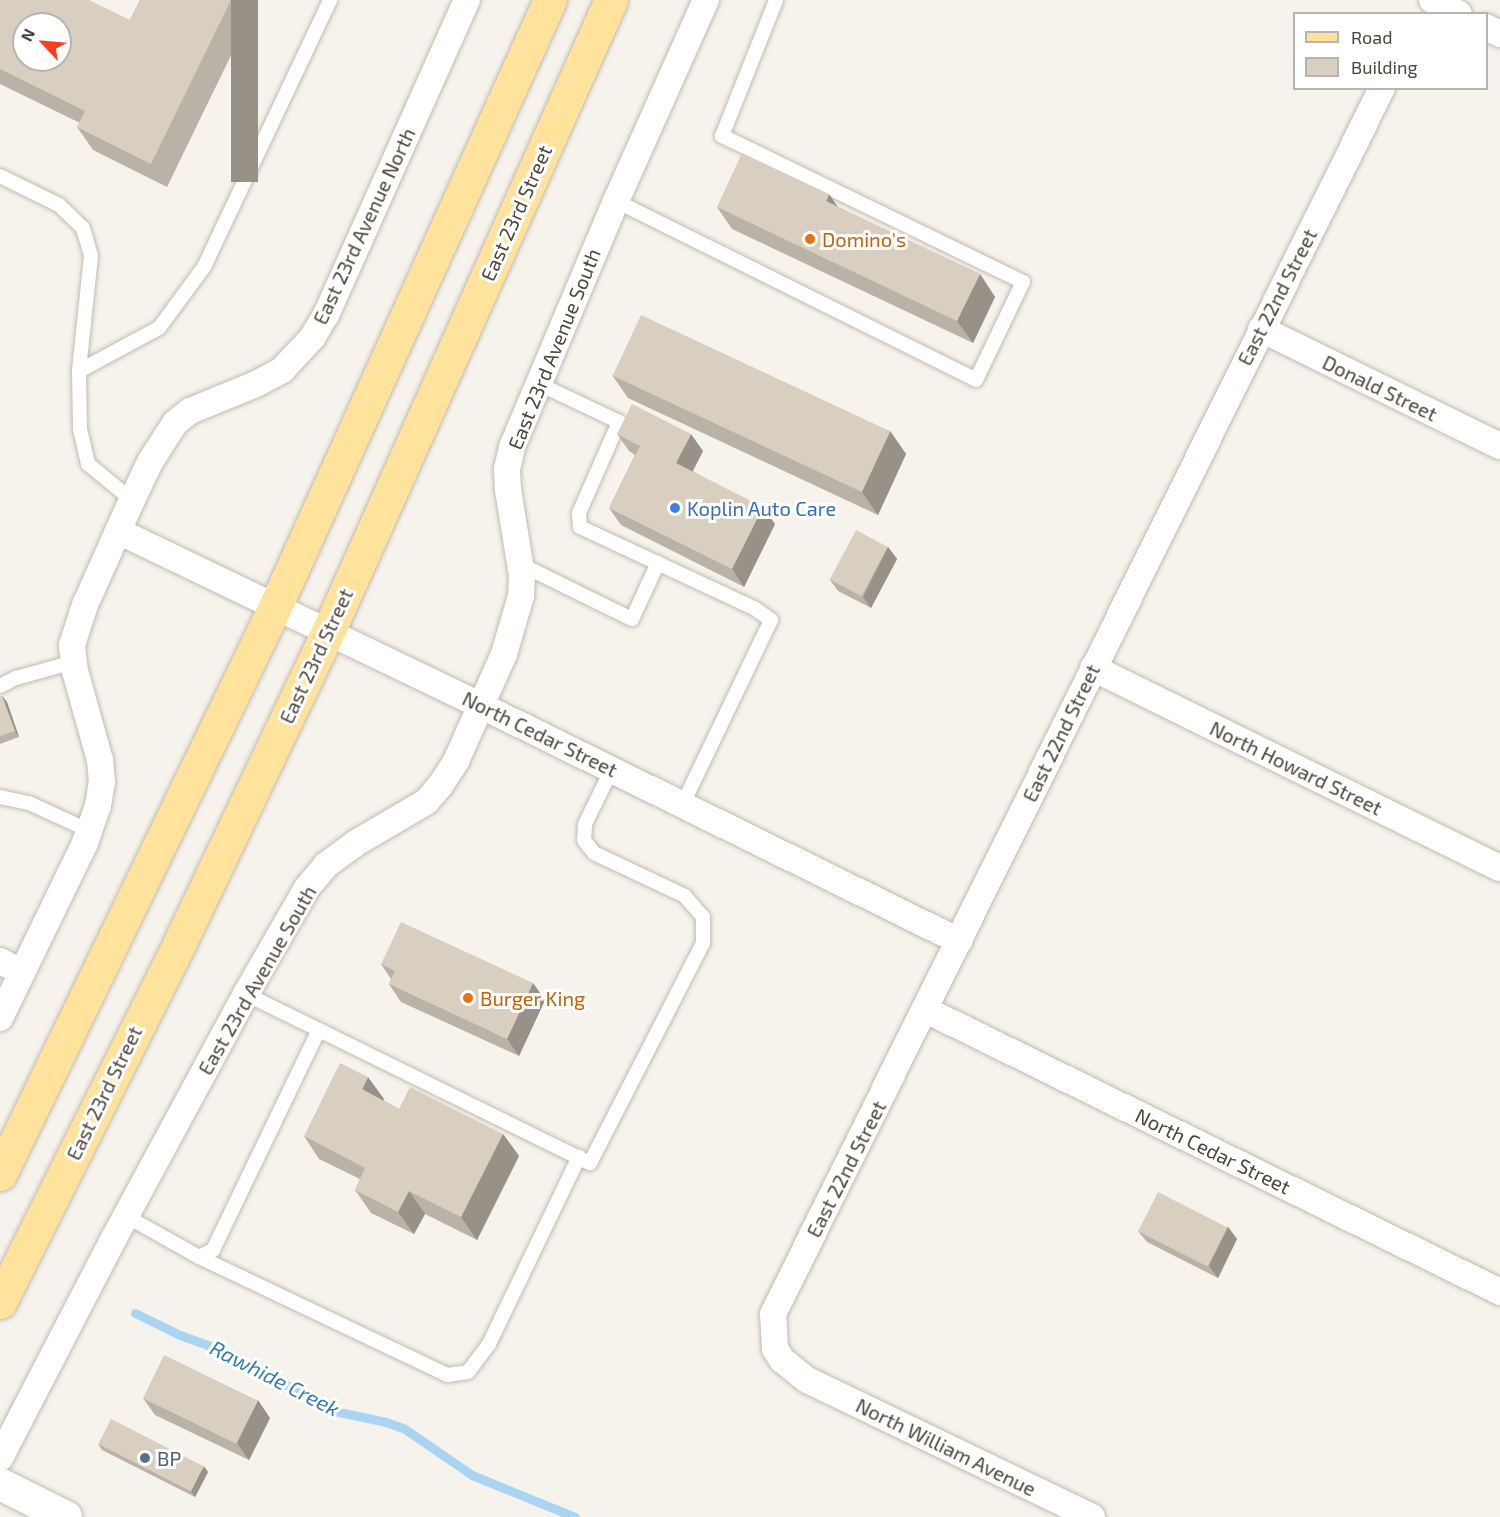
<!DOCTYPE html>
<style>
body{margin:0}
#map{position:relative;width:1500px;height:1517px;overflow:hidden;background:#f6f3ec;font-family:"Exo 2",sans-serif}
div>[style]{position:absolute}
.stream>*{height:9px;margin:-4.5px;padding:0 4.5px;transform-origin:4.5px;border-radius:4.5px;background:#a9d4f2}
.roads{filter:drop-shadow(0 0 2px #c2bbae) drop-shadow(0 0 2px #c2bbae)}
.service>*{height:14px;margin:-7px;padding:0 7px;transform-origin:7px;border-radius:7px;background:#fff}
.minor>*{height:26px;margin:-13px;padding:0 13px;transform-origin:13px;border-radius:13px;background:#fff}
.tertiary>*{height:32px;margin:-16px;padding:0 16px;transform-origin:16px;border-radius:16px;background:#fff}
.primary>*{height:33px;margin:-16.5px;padding:0 16.5px;transform-origin:16.5px;border-radius:16.5px;background:#ffe39c}
.wall>*{inset:0;background:#bab2a6}
.shaded-wall>*{inset:0;background:#979187;transform-origin:0 0}
.building>*{inset:0;background:#d8cfc1;transform-origin:0 0}
.dots>*{width:16px;height:16px;translate:-50% -50%;box-sizing:border-box;border:3px solid #fff;border-radius:50%}
span{translate:-50% -50%;white-space:nowrap;text-align:center;line-height:1.15;-webkit-text-stroke:6px #fff;paint-order:stroke}
.street-label{font-size:20px;color:#4b4439}
.food-label{font-size:20px;color:#c56008}
.left{translate:0 -50%;text-align:left}
.shop-label{font-size:20px;color:#366cbe}
.service-label{font-size:20px;color:#4e5e75}
.water-label{font-size:21px;color:#2e7ab2;font-style:italic}
.legend{position:absolute;left:1293px;top:12px;width:195px;height:78px;box-sizing:border-box;background:#fff;border:2px solid #b7b4b0;margin:0;padding:8px 10px;list-style:none;font-size:18px;color:#4b4439}
.legend li{display:flex;align-items:center;gap:12px;height:30px}
.legend b{width:30px;border:2px solid #b7b4b0}
.north{position:absolute;left:12px;top:12px;width:60px;height:60px;box-sizing:border-box;background:#fff;border:2px solid #b7b4b0;border-radius:50%;rotate:296deg;font-size:16px;font-weight:700;line-height:24px;text-align:center;color:#4b4439}
.north::after{content:'';display:block;margin:auto;width:21px;height:27px;background:#fc3f1d;clip-path:polygon(50% 0,100% 100%,50% 72%,0 100%)}
</style>
<div id="map">
<div class="stream">
<i style="left:135px;top:1313px;width:50px;rotate:26.1deg"></i>
<i style="left:180px;top:1335px;width:47px;rotate:20deg"></i>
<i style="left:224px;top:1351px;width:125px;rotate:28.6deg"></i>
<i style="left:334px;top:1411px;width:53px;rotate:11.9deg"></i>
<i style="left:386px;top:1422px;width:20px;rotate:20deg"></i>
<i style="left:405px;top:1429px;width:81px;rotate:34.5deg"></i>
<i style="left:472px;top:1475px;width:111px;rotate:22.2deg"></i>
</div>
<div class="roads">
<div class="service">
<i style="left:0;top:176px;width:66px;rotate:26.2deg"></i>
<i style="left:59px;top:205px;width:33px;rotate:44deg"></i>
<i style="left:83px;top:228px;width:29px;rotate:74deg"></i>
<i style="left:91px;top:256px;width:116px;rotate:96deg"></i>
<i style="left:79px;top:371px;width:58px;rotate:89deg"></i>
<i style="left:80px;top:429px;width:36px;rotate:77deg"></i>
<i style="left:88px;top:464px;width:57px;rotate:39.3deg"></i>
<i style="left:616px;top:201px;width:402px;rotate:26.4deg"></i>
<i style="left:976px;top:380px;width:109px;rotate:-64.4deg"></i>
<i style="left:1023px;top:282px;width:335px;rotate:-154.1deg"></i>
<i style="left:722px;top:136px;width:146px;rotate:-68.3deg"></i>
<i style="left:79px;top:371px;width:91px;rotate:-28.3deg"></i>
<i style="left:159px;top:328px;width:76px;rotate:-53.6deg"></i>
<i style="left:204px;top:267px;width:295px;rotate:-64.7deg"></i>
<i style="left:537px;top:383px;width:91px;rotate:25.4deg"></i>
<i style="left:619px;top:422px;width:99px;rotate:113.7deg"></i>
<i style="left:579px;top:513px;width:14px;rotate:86deg"></i>
<i style="left:580px;top:527px;width:192px;rotate:25deg"></i>
<i style="left:754px;top:608px;width:21px;rotate:35deg"></i>
<i style="left:771px;top:620px;width:204px;rotate:115.6deg"></i>
<i style="left:520px;top:564px;width:125px;rotate:26.2deg"></i>
<i style="left:632px;top:619px;width:62px;rotate:-65.1deg"></i>
<i style="left:0;top:686px;width:18px;rotate:-27deg"></i>
<i style="left:16px;top:678px;width:60px;rotate:-15.4deg"></i>
<i style="left:0;top:797px;width:30px;rotate:12deg"></i>
<i style="left:29px;top:803px;width:67px;rotate:24.7deg"></i>
<i style="left:246px;top:994px;width:383px;rotate:26.2deg"></i>
<i style="left:590px;top:1163px;width:247px;rotate:-62.8deg"></i>
<i style="left:703px;top:943px;width:26px;rotate:-90deg"></i>
<i style="left:703px;top:917px;width:28px;rotate:-131deg"></i>
<i style="left:685px;top:896px;width:101px;rotate:-154.7deg"></i>
<i style="left:594px;top:853px;width:16px;rotate:-128deg"></i>
<i style="left:584px;top:840px;width:16px;rotate:-86deg"></i>
<i style="left:585px;top:824px;width:61px;rotate:-63.9deg"></i>
<i style="left:126px;top:1216px;width:84px;rotate:29.3deg"></i>
<i style="left:199px;top:1257px;width:16px;rotate:-27deg"></i>
<i style="left:213px;top:1250px;width:244px;rotate:-64.3deg"></i>
<i style="left:199px;top:1257px;width:275px;rotate:25.4deg"></i>
<i style="left:447px;top:1375px;width:21px;rotate:-8deg"></i>
<i style="left:468px;top:1372px;width:35px;rotate:-53deg"></i>
<i style="left:489px;top:1344px;width:208px;rotate:-64.3deg"></i>
</div>
<div class="minor">
<i style="left:1432px;top:0;width:30px;rotate:27deg"></i>
<i style="left:1486px;top:27px;width:16px;rotate:27deg"></i>
<i style="left:1261px;top:329px;width:266px;rotate:26.1deg"></i>
<i style="left:118px;top:531px;width:404px;rotate:25.7deg"></i>
<i style="left:482px;top:706px;width:532px;rotate:26.23deg"></i>
<i style="left:1093px;top:668px;width:453px;rotate:26.2deg"></i>
<i style="left:0;top:961px;width:25px;rotate:27deg"></i>
<i style="left:926px;top:1010px;width:640px;rotate:26.16deg"></i>
<i style="left:0;top:1018px;width:195px;rotate:-64.1deg"></i>
<i style="left:85px;top:843px;width:39px;rotate:-71deg"></i>
<i style="left:98px;top:806px;width:24px;rotate:-81deg"></i>
<i style="left:102px;top:782px;width:22px;rotate:-95deg"></i>
<i style="left:100px;top:760px;width:92px;rotate:-105.7deg"></i>
<i style="left:75px;top:671px;width:26px;rotate:-97deg"></i>
<i style="left:72px;top:645px;width:42px;rotate:-72deg"></i>
<i style="left:85px;top:605px;width:115px;rotate:-65.9deg"></i>
<i style="left:132px;top:500px;width:42px;rotate:-64.7deg"></i>
<i style="left:150px;top:462px;width:46px;rotate:-57.3deg"></i>
<i style="left:175px;top:423px;width:19px;rotate:-39deg"></i>
<i style="left:190px;top:411px;width:71px;rotate:-22.2deg"></i>
<i style="left:256px;top:384px;width:30px;rotate:-28deg"></i>
<i style="left:282px;top:370px;width:44px;rotate:-46.8deg"></i>
<i style="left:312px;top:338px;width:27px;rotate:-59deg"></i>
<i style="left:326px;top:315px;width:345px;rotate:-65.9deg"></i>
<i style="left:0;top:1458px;width:246px;rotate:-62.6deg"></i>
<i style="left:113px;top:1240px;width:280px;rotate:-61.6deg"></i>
<i style="left:246px;top:994px;width:122px;rotate:-60.1deg"></i>
<i style="left:307px;top:888px;width:30px;rotate:-50deg"></i>
<i style="left:326px;top:865px;width:37px;rotate:-36deg"></i>
<i style="left:356px;top:843px;width:81px;rotate:-30.4deg"></i>
<i style="left:426px;top:802px;width:21px;rotate:-49deg"></i>
<i style="left:440px;top:786px;width:30px;rotate:-57deg"></i>
<i style="left:456px;top:761px;width:117px;rotate:-65.8deg"></i>
<i style="left:504px;top:654px;width:60px;rotate:-73.7deg"></i>
<i style="left:521px;top:596px;width:20px;rotate:-87deg"></i>
<i style="left:522px;top:576px;width:87px;rotate:-99.2deg"></i>
<i style="left:508px;top:490px;width:21px;rotate:-93deg"></i>
<i style="left:507px;top:469px;width:23px;rotate:-77deg"></i>
<i style="left:512px;top:447px;width:267px;rotate:-67.1deg"></i>
<i style="left:616px;top:201px;width:220px;rotate:-65.9deg"></i>
<i style="left:1092px;top:1517px;width:316px;rotate:-154.3deg"></i>
<i style="left:807px;top:1380px;width:32px;rotate:-141deg"></i>
<i style="left:782px;top:1360px;width:13px;rotate:-122deg"></i>
<i style="left:775px;top:1349px;width:35px;rotate:-93deg"></i>
<i style="left:773px;top:1314px;width:1369px;rotate:-63.58deg"></i>
</div>
<div class="tertiary">
<i style="left:0;top:1484px;width:74px;rotate:26.6deg"></i>
</div>
<div class="primary">
<i style="left:0;top:1174px;width:630px;rotate:-64.13deg"></i>
<i style="left:275px;top:607px;width:666px;rotate:-65.63deg"></i>
<i style="left:0;top:1302px;width:405px;rotate:-63.4deg"></i>
<i style="left:181px;top:940px;width:341px;rotate:-64.5deg"></i>
<i style="left:328px;top:632px;width:692px;rotate:-65.88deg"></i>
</div>
</div>
<div class="wall">
<i style="clip-path:polygon(0 0,130px 20px,140px 0,258px 0,167px 187px,93px 150px,77px 127px,80px 123px,0 84px)"></i>
<i style="clip-path:polygon(717px 207px,839px 208px,980px 274px,995px 297px,973px 343px,732px 229px)"></i>
<i style="clip-path:polygon(612px 375px,890px 431px,906px 454px,878px 515px,628px 398px)"></i>
<i style="clip-path:polygon(617px 434px,703px 451px,693px 471px,775px 524px,744px 587px,621px 525px,609px 508px,635px 455px,629px 451px)"></i>
<i style="clip-path:polygon(888px 547px,897px 559px,871px 608px,838px 591px,830px 580px)"></i>
<i style="clip-path:polygon(2px 696px,7px 702px,19px 737px,0 744px,0 697px)"></i>
<i style="clip-path:polygon(381px 964px,533px 983px,545px 1000px,519px 1056px,401px 1002px,389px 984px,391px 979px)"></i>
<i style="clip-path:polygon(384px 1099px,383px 1100px,399px 1109px,503px 1134px,519px 1156px,477px 1240px,425px 1214px,414px 1234px,371px 1213px,355px 1190px,360px 1179px,319px 1159px,304px 1136px)"></i>
<i style="clip-path:polygon(1228px 1227px,1237px 1239px,1218px 1278px,1147px 1242px,1138px 1231px)"></i>
<i style="clip-path:polygon(143px 1398px,270px 1418px,249px 1460px,155px 1415px)"></i>
<i style="clip-path:polygon(98px 1444px,208px 1472px,195px 1497px,102px 1450px)"></i>
</div>
<div class="shaded-wall">
<i style="left:231px;top:0;width:27px;height:182px"></i>
<i style="clip-path:polygon(829px 194px,845px 217px,826px 201px)"></i>
<i style="clip-path:polygon(980px 274px,995px 297px,973px 343px,957px 321px)"></i>
<i style="clip-path:polygon(890px 431px,906px 454px,878px 515px,862px 492px)"></i>
<i style="clip-path:polygon(691px 434px,703px 451px,688px 480px,676px 463px)"></i>
<i style="clip-path:polygon(763px 507px,775px 524px,744px 587px,732px 569px)"></i>
<i style="clip-path:polygon(888px 547px,897px 559px,871px 608px,863px 597px)"></i>
<i style="clip-path:polygon(2px 696px,7px 702px,19px 737px,15px 731px)"></i>
<i style="clip-path:polygon(533px 983px,545px 1000px,519px 1056px,507px 1039px)"></i>
<i style="clip-path:polygon(368px 1077px,384px 1099px,378px 1112px,362px 1089px)"></i>
<i style="clip-path:polygon(503px 1134px,519px 1156px,477px 1240px,461px 1217px)"></i>
<i style="clip-path:polygon(409px 1191px,425px 1214px,414px 1234px,398px 1212px)"></i>
<i style="clip-path:polygon(1228px 1227px,1237px 1239px,1218px 1278px,1209px 1266px)"></i>
<i style="clip-path:polygon(258px 1400px,270px 1418px,249px 1460px,237px 1443px)"></i>
<i style="clip-path:polygon(204px 1466px,208px 1472px,195px 1497px,191px 1491px)"></i>
</div>
<div class="building">
<i style="clip-path:polygon(evenodd,0 0,89px 0,130px 20px,140px 0,231px 0,151px 164px,77px 127px,85px 111px,0 69px,0 0,24px 24px,60px 24px,60px 60px,24px 60px,24px 24px)"></i>
<i style="clip-path:polygon(742px 153px,829px 194px,826px 201px,980px 274px,957px 321px,717px 207px)"></i>
<i style="left:641px;top:315px;width:275px;height:67px;rotate:25deg"></i>
<i style="clip-path:polygon(632px 404px,691px 434px,676px 463px,763px 507px,732px 569px,609px 508px,640px 446px,617px 434px)"></i>
<i style="left:856px;top:530px;width:36px;height:56px;rotate:28deg"></i>
<i style="clip-path:polygon(2px 696px,15px 731px,0 736px,0 697px)"></i>
<i style="clip-path:polygon(401px 922px,533px 983px,507px 1039px,389px 984px,395px 971px,381px 964px)"></i>
<i style="clip-path:polygon(340px 1063px,368px 1077px,362px 1089px,399px 1109px,410px 1087px,503px 1134px,461px 1217px,409px 1191px,398px 1212px,355px 1190px,365px 1168px,304px 1136px)"></i>
<i style="left:1158px;top:1192px;width:78px;height:44px;rotate:27deg"></i>
<i style="left:164px;top:1355px;width:104px;height:48px;rotate:26deg"></i>
<i style="left:111px;top:1419px;width:104px;height:28px;rotate:27deg"></i>
</div>
<div class="dots">
<i style="left:810px;top:239px;background:#e8710a"></i>
<i style="left:675px;top:508px;background:#3f7fe0"></i>
<i style="left:468px;top:998px;background:#e8710a"></i>
<i style="left:145px;top:1458px;background:#5c6f8a"></i>
</div>
<div class="street-label">
<span style="left:516px;top:213px;rotate:-66deg">East 23rd Street</span>
<span style="left:364px;top:226px;rotate:-65deg">East 23rd Avenue North</span>
<span style="left:1277px;top:297px;rotate:-63deg">East 22nd Street</span>
<span style="left:554px;top:349px;rotate:-68deg">East 23rd Avenue South</span>
<span style="left:1380px;top:388px;rotate:26deg">Donald Street</span>
<span style="left:316px;top:656px;rotate:-65deg">East 23rd Street</span>
<span style="left:1061px;top:733px;rotate:-64deg">East 22nd Street</span>
<span style="left:540px;top:734px;rotate:26deg">North Cedar Street</span>
<span style="left:1296px;top:768px;rotate:26deg">North Howard Street</span>
<span style="left:257px;top:980px;rotate:-60deg">East 23rd Avenue South</span>
<span style="left:104px;top:1093px;rotate:-64deg">East 23rd Street</span>
<span style="left:1213px;top:1151px;rotate:26deg">North Cedar Street</span>
<span style="left:846px;top:1169px;rotate:-63deg">East 22nd Street</span>
<span style="left:946px;top:1447px;rotate:26deg">North William Avenue</span>
</div>
<div class="food-label">
<span class="left" style="left:822px;top:239px">Domino's</span>
<span class="left" style="left:480px;top:998px">Burger King</span>
</div>
<div class="shop-label">
<span class="left" style="left:687px;top:508px">Koplin Auto Care</span>
</div>
<div class="service-label">
<span class="left" style="left:157px;top:1458px">BP</span>
</div>
<div class="water-label">
<span style="left:275px;top:1378px;rotate:27deg">Rawhide Creek</span>
</div>
<ul class="legend">
<li><b style="height:8px;background:#ffe39c"></b>Road</li>
<li><b style="height:16px;background:#d8cfc1"></b>Building</li>
</ul>
<div class="north">N</div>
</div>
